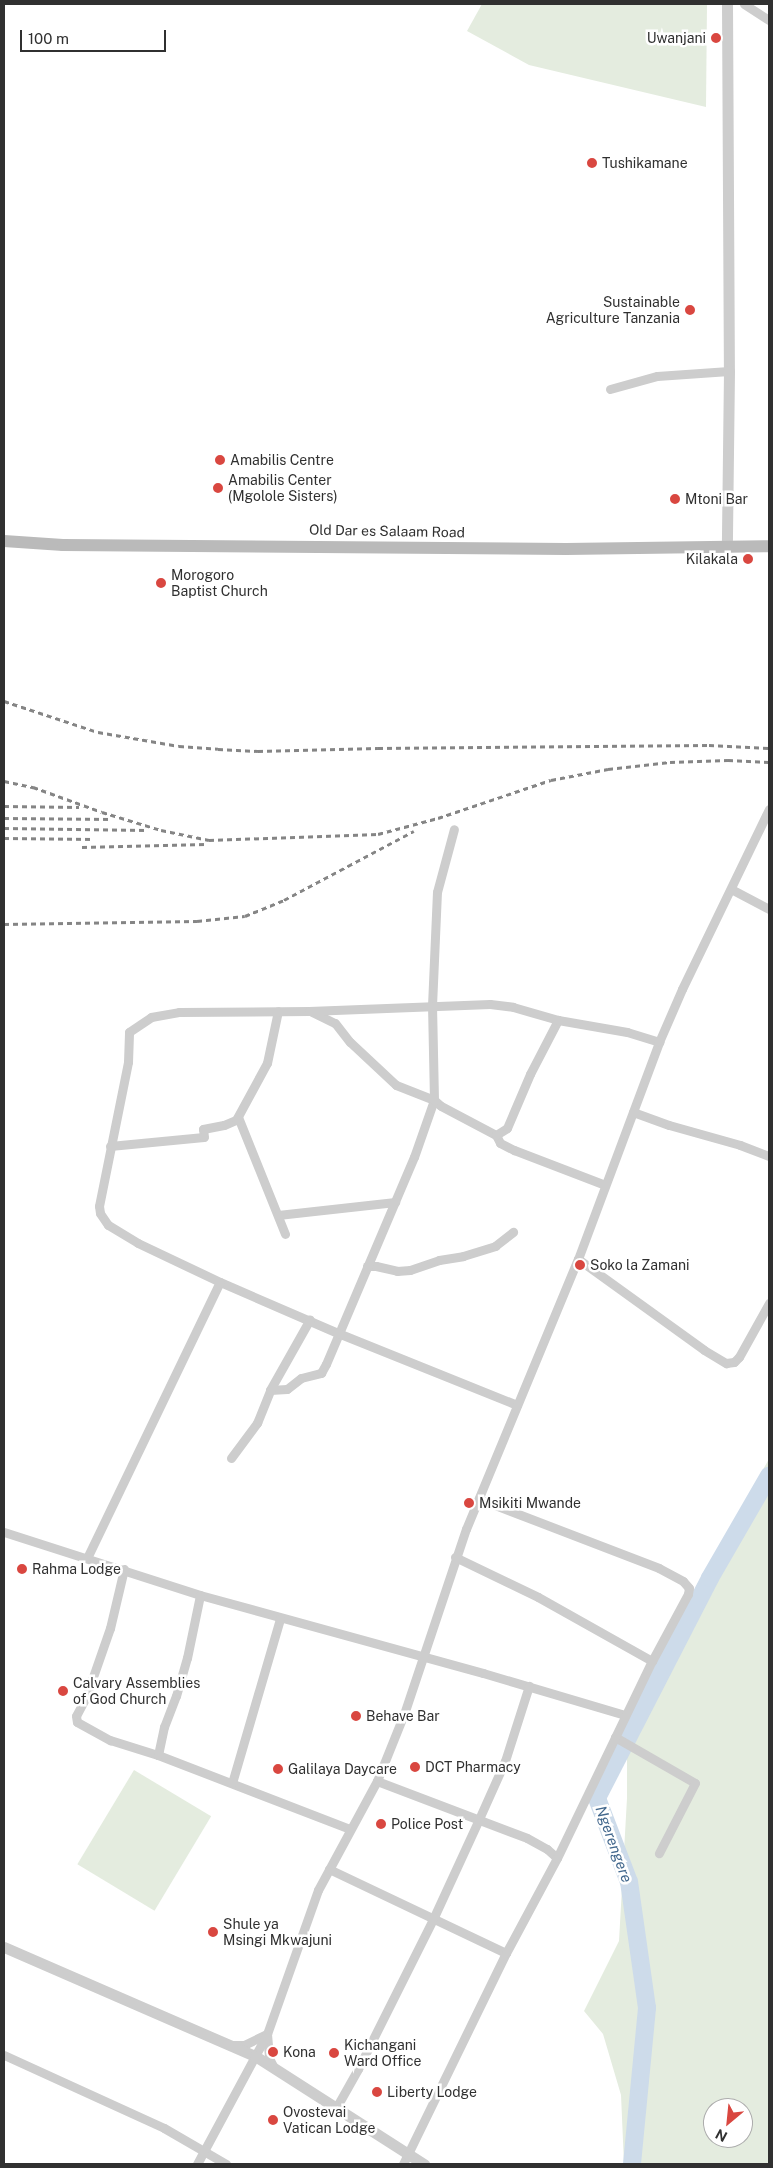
<!DOCTYPE html>
<style>
body{margin:0}
#map{position:relative;width:773px;height:2168px;overflow:hidden;background:#fff;font-family:"Public Sans",sans-serif}
div>[style]{position:absolute}
.green>*{inset:0;background:#e4ecdf;transform-origin:0 0}
.river>*{height:18px;margin:-9px;padding:0 9px;transform-origin:9px;border-radius:9px;background:#cddbea}
.minor>*{height:9px;margin:-4.5px;padding:0 4.5px;transform-origin:4.5px;border-radius:4.5px;background:#cdcdcd}
.tertiary>*{height:11px;margin:-5.5px;padding:0 5.5px;transform-origin:5.5px;border-radius:5.5px;background:#cdcdcd}
.secondary>*{height:12px;margin:-6px;padding:0 6px;transform-origin:6px;border-radius:6px;background:#bababa}
.rail>*{height:3px;margin-top:-1.5px;transform-origin:0;background:repeating-linear-gradient(90deg,#858585 0 5px,transparent 0 9px)}
.dots>*{width:14px;height:14px;translate:-50% -50%;box-sizing:border-box;border:2px solid #fff;border-radius:50%}
span{translate:-50% -50%;white-space:nowrap;text-align:center;line-height:1.15;-webkit-text-stroke:5px #fff;paint-order:stroke}
.poi-label{font-size:14px;color:#303030}
.right{translate:-100% -50%;text-align:right}
.left{translate:0 -50%;text-align:left}
.street-label{font-size:14px;color:#303030}
.water-label{font-size:15px;color:#43688d;font-style:italic}
.frame{position:absolute;inset:0;border:5px solid #303030;pointer-events:none}
.north{position:absolute;left:703px;top:2098px;width:50px;height:50px;box-sizing:border-box;background:#fff;border:1px solid #acacac;border-radius:50%;rotate:208deg;font-size:14px;font-weight:700;line-height:20px;text-align:center;color:#303030}
.north::after{content:'';display:block;margin:auto;width:18px;height:22px;background:#d94740;clip-path:polygon(50% 0,100% 100%,50% 72%,0 100%)}
.scale{position:absolute;left:20px;top:30px;width:146px;height:22px;box-sizing:border-box;border:2px solid #303030;border-top:0;padding-left:6px;font-size:15px;line-height:18px;white-space:nowrap;color:#303030;-webkit-text-stroke:4px #fff;paint-order:stroke}
</style>
<div id="map">
<div class="green">
<i style="clip-path:polygon(482px 4px,707px 4px,706px 107px,529px 65px,467px 31px)"></i>
<i style="clip-path:polygon(evenodd,769px 1459px,769px 2164px,624px 2164px,621px 2095px,603px 2034px,584px 2011px,619px 1941px,627px 1798px,627px 1707px,769px 1459px,713px 2108px,743px 2108px,743px 2138px,713px 2138px,713px 2108px)"></i>
<i style="left:134px;top:1770px;width:90px;height:110px;rotate:31deg"></i>
</div>
<div class="river">
<i style="left:632px;top:2164px;width:157px;rotate:-84.5deg"></i>
<i style="left:647px;top:2008px;width:127px;rotate:-98.1deg"></i>
<i style="left:629px;top:1882px;width:90px;rotate:-110.9deg"></i>
<i style="left:597px;top:1798px;width:247px;rotate:-62.8deg"></i>
<i style="left:710px;top:1578px;width:118px;rotate:-60deg"></i>
</div>
<div class="minor">
<i style="left:744px;top:4px;width:30px;rotate:33deg"></i>
<i style="left:610px;top:389px;width:49px;rotate:-15.5deg"></i>
<i style="left:657px;top:376px;width:72px;rotate:-4deg"></i>
<i style="left:731px;top:889px;width:43px;rotate:27.8deg"></i>
<i style="left:312px;top:1012px;width:25px;rotate:26deg"></i>
<i style="left:335px;top:1023px;width:24px;rotate:52deg"></i>
<i style="left:350px;top:1042px;width:63px;rotate:43.1deg"></i>
<i style="left:396px;top:1085px;width:41px;rotate:21.5deg"></i>
<i style="left:434px;top:1100px;width:9px;rotate:41deg"></i>
<i style="left:441px;top:1106px;width:62px;rotate:27.8deg"></i>
<i style="left:496px;top:1135px;width:9px;rotate:63deg"></i>
<i style="left:500px;top:1143px;width:16px;rotate:27deg"></i>
<i style="left:514px;top:1150px;width:97px;rotate:21deg"></i>
<i style="left:633px;top:1112px;width:38px;rotate:20deg"></i>
<i style="left:669px;top:1125px;width:74px;rotate:15.7deg"></i>
<i style="left:740px;top:1145px;width:31px;rotate:21deg"></i>
<i style="left:238px;top:1117px;width:126px;rotate:68.1deg"></i>
<i style="left:496px;top:1135px;width:13px;rotate:-32deg"></i>
<i style="left:507px;top:1128px;width:59px;rotate:-66.9deg"></i>
<i style="left:530px;top:1074px;width:61px;rotate:-62.6deg"></i>
<i style="left:110px;top:1146px;width:94px;rotate:-5.5deg"></i>
<i style="left:204px;top:1137px;width:8px;rotate:-97deg"></i>
<i style="left:203px;top:1129px;width:21px;rotate:-11deg"></i>
<i style="left:224px;top:1125px;width:13px;rotate:-23deg"></i>
<i style="left:236px;top:1120px;width:65px;rotate:-61.5deg"></i>
<i style="left:267px;top:1063px;width:53px;rotate:-78.1deg"></i>
<i style="left:278px;top:1215px;width:118px;rotate:-6.3deg"></i>
<i style="left:578px;top:1259px;width:155px;rotate:35.8deg"></i>
<i style="left:704px;top:1350px;width:26px;rotate:31deg"></i>
<i style="left:726px;top:1363px;width:8px;rotate:-7deg"></i>
<i style="left:734px;top:1362px;width:7px;rotate:-45deg"></i>
<i style="left:739px;top:1357px;width:62px;rotate:-60.9deg"></i>
<i style="left:367px;top:1266px;width:9px"></i>
<i style="left:376px;top:1266px;width:22px;rotate:13deg"></i>
<i style="left:397px;top:1271px;width:13px;rotate:-4deg"></i>
<i style="left:410px;top:1270px;width:31px;rotate:-19deg"></i>
<i style="left:439px;top:1260px;width:24px;rotate:-9deg"></i>
<i style="left:463px;top:1256px;width:34px;rotate:-17deg"></i>
<i style="left:495px;top:1246px;width:23px;rotate:-38deg"></i>
<i style="left:270px;top:1390px;width:17px;rotate:-3deg"></i>
<i style="left:287px;top:1389px;width:18px;rotate:-38deg"></i>
<i style="left:301px;top:1378px;width:21px;rotate:-14deg"></i>
<i style="left:321px;top:1373px;width:10px;rotate:-61deg"></i>
<i style="left:326px;top:1364px;width:225px;rotate:-67deg"></i>
<i style="left:414px;top:1157px;width:60px;rotate:-70.7deg"></i>
<i style="left:434px;top:1100px;width:94px;rotate:-91.2deg"></i>
<i style="left:432px;top:1006px;width:114px;rotate:-87.5deg"></i>
<i style="left:437px;top:892px;width:65px;rotate:-74.9deg"></i>
<i style="left:517px;top:1405px;width:191px;rotate:-158.1deg"></i>
<i style="left:340px;top:1334px;width:131px;rotate:-156.6deg"></i>
<i style="left:220px;top:1282px;width:91px;rotate:-154.6deg"></i>
<i style="left:138px;top:1243px;width:35px;rotate:-149deg"></i>
<i style="left:108px;top:1225px;width:14px;rotate:-124deg"></i>
<i style="left:100px;top:1213px;width:7px;rotate:-98deg"></i>
<i style="left:99px;top:1206px;width:147px;rotate:-78.6deg"></i>
<i style="left:128px;top:1062px;width:30px;rotate:-88deg"></i>
<i style="left:129px;top:1032px;width:27px;rotate:-34deg"></i>
<i style="left:151px;top:1017px;width:28px;rotate:-10deg"></i>
<i style="left:179px;top:1012px;width:130px;rotate:-0.4deg"></i>
<i style="left:309px;top:1011px;width:181px;rotate:-2.2deg"></i>
<i style="left:490px;top:1004px;width:23px;rotate:7deg"></i>
<i style="left:513px;top:1007px;width:47px;rotate:16.1deg"></i>
<i style="left:558px;top:1020px;width:70px;rotate:9.9deg"></i>
<i style="left:627px;top:1032px;width:34px;rotate:17deg"></i>
<i style="left:231px;top:1458px;width:44px;rotate:-53.4deg"></i>
<i style="left:257px;top:1423px;width:35px;rotate:-68deg"></i>
<i style="left:270px;top:1390px;width:81px;rotate:-60.6deg"></i>
<i style="left:4px;top:1532px;width:206px;rotate:17.8deg"></i>
<i style="left:200px;top:1595px;width:294px;rotate:15.4deg"></i>
<i style="left:483px;top:1673px;width:148px;rotate:16.5deg"></i>
<i style="left:455px;top:1557px;width:92px;rotate:25.7deg"></i>
<i style="left:538px;top:1597px;width:131px;rotate:29.3deg"></i>
<i style="left:87px;top:1558px;width:306px;rotate:-64.3deg"></i>
<i style="left:124px;top:1569px;width:61px;rotate:103.3deg"></i>
<i style="left:110px;top:1628px;width:73px;rotate:109.2deg"></i>
<i style="left:86px;top:1697px;width:21px;rotate:118deg"></i>
<i style="left:76px;top:1716px;width:6px;rotate:81deg"></i>
<i style="left:77px;top:1722px;width:38px;rotate:29deg"></i>
<i style="left:110px;top:1740px;width:50px;rotate:17.4deg"></i>
<i style="left:158px;top:1755px;width:206px;rotate:21.1deg"></i>
<i style="left:615px;top:1737px;width:92px;rotate:29.9deg"></i>
<i style="left:695px;top:1783px;width:79px;rotate:117.2deg"></i>
<i style="left:158px;top:1755px;width:29px;rotate:-78deg"></i>
<i style="left:164px;top:1727px;width:33px;rotate:-69deg"></i>
<i style="left:176px;top:1696px;width:40px;rotate:-74deg"></i>
<i style="left:187px;top:1658px;width:64px;rotate:-78.3deg"></i>
<i style="left:377px;top:1781px;width:160px;rotate:20.8deg"></i>
<i style="left:527px;top:1838px;width:23px;rotate:29deg"></i>
<i style="left:547px;top:1849px;width:13px;rotate:42deg"></i>
<i style="left:232px;top:1783px;width:171px;rotate:-73.7deg"></i>
<i style="left:329px;top:1869px;width:196px;rotate:25.4deg"></i>
<i style="left:267px;top:2034px;width:24px;rotate:85deg"></i>
<i style="left:269px;top:2058px;width:9px;rotate:63deg"></i>
<i style="left:232px;top:2045px;width:12px"></i>
<i style="left:244px;top:2045px;width:25px;rotate:-26deg"></i>
<i style="left:4px;top:2055px;width:176px;rotate:24.5deg"></i>
<i style="left:164px;top:2128px;width:72px;rotate:30.1deg"></i>
<i style="left:336px;top:2108px;width:45px;rotate:-60.6deg"></i>
<i style="left:358px;top:2069px;width:170px;rotate:-63.4deg"></i>
<i style="left:434px;top:1917px;width:108px;rotate:-65.3deg"></i>
<i style="left:479px;top:1819px;width:64px;rotate:-65.9deg"></i>
<i style="left:505px;top:1761px;width:79px;rotate:-72.3deg"></i>
<i style="left:197px;top:2164px;width:148px;rotate:-61.7deg"></i>
<i style="left:267px;top:2034px;width:153px;rotate:-70.5deg"></i>
<i style="left:318px;top:1890px;width:124px;rotate:-61.6deg"></i>
<i style="left:377px;top:1781px;width:72px;rotate:-68.1deg"></i>
<i style="left:404px;top:1714px;width:195px;rotate:-71.5deg"></i>
<i style="left:466px;top:1529px;width:292px;rotate:-67.5deg"></i>
<i style="left:578px;top:1259px;width:232px;rotate:-69.5deg"></i>
<i style="left:659px;top:1042px;width:58px;rotate:-66.5deg"></i>
<i style="left:682px;top:989px;width:200px;rotate:-64.2deg"></i>
<i style="left:403px;top:2164px;width:235px;rotate:-64deg"></i>
<i style="left:506px;top:1953px;width:108px;rotate:-61.8deg"></i>
<i style="left:557px;top:1858px;width:219px;rotate:-64.3deg"></i>
<i style="left:652px;top:1661px;width:76px;rotate:-61.8deg"></i>
<i style="left:688px;top:1594px;width:6px;rotate:-81deg"></i>
<i style="left:689px;top:1588px;width:9px;rotate:-131deg"></i>
<i style="left:683px;top:1581px;width:27px;rotate:-152deg"></i>
<i style="left:659px;top:1568px;width:193px;rotate:-159deg"></i>
</div>
<div class="tertiary">
<i style="left:727px;top:4px;width:367px;rotate:89.7deg"></i>
<i style="left:729px;top:371px;width:176px;rotate:90.7deg"></i>
<i style="left:4px;top:1947px;width:274px;rotate:23.5deg"></i>
<i style="left:255px;top:2056px;width:201px;rotate:32.6deg"></i>
</div>
<div class="secondary">
<i style="left:4px;top:541px;width:59px;rotate:3.9deg"></i>
<i style="left:63px;top:545px;width:503px;rotate:0.46deg"></i>
<i style="left:566px;top:549px;width:203px;rotate:-0.8deg"></i>
</div>
<div class="rail">
<i style="left:4px;top:701px;width:99px;rotate:18.3deg"></i>
<i style="left:98px;top:732px;width:82px;rotate:9.8deg"></i>
<i style="left:179px;top:746px;width:39px;rotate:4deg"></i>
<i style="left:218px;top:749px;width:40px;rotate:2.9deg"></i>
<i style="left:258px;top:751px;width:120px;rotate:-1.4deg"></i>
<i style="left:378px;top:748px;width:331px;rotate:-0.5deg"></i>
<i style="left:709px;top:745px;width:60px;rotate:2.9deg"></i>
<i style="left:4px;top:781px;width:30px;rotate:12deg"></i>
<i style="left:33px;top:787px;width:73px;rotate:19.9deg"></i>
<i style="left:102px;top:812px;width:62px;rotate:17deg"></i>
<i style="left:161px;top:830px;width:49px;rotate:11.8deg"></i>
<i style="left:209px;top:840px;width:169px;rotate:-2deg"></i>
<i style="left:378px;top:834px;width:62px;rotate:-14.9deg"></i>
<i style="left:438px;top:818px;width:119px;rotate:-18.6deg"></i>
<i style="left:551px;top:780px;width:58px;rotate:-10.9deg"></i>
<i style="left:608px;top:769px;width:62px;rotate:-6.4deg"></i>
<i style="left:670px;top:762px;width:58px;rotate:-2deg"></i>
<i style="left:728px;top:760px;width:41px;rotate:2.8deg"></i>
<i style="left:4px;top:806px;width:75px;rotate:0.8deg"></i>
<i style="left:4px;top:818px;width:108px;rotate:0.5deg"></i>
<i style="left:4px;top:828px;width:142px;rotate:0.8deg"></i>
<i style="left:4px;top:838px;width:90px;rotate:0.6deg"></i>
<i style="left:82px;top:847px;width:124px;rotate:-1.4deg"></i>
<i style="left:4px;top:924px;width:193px;rotate:-0.9deg"></i>
<i style="left:197px;top:921px;width:48px;rotate:-5.9deg"></i>
<i style="left:245px;top:916px;width:42px;rotate:-22.3deg"></i>
<i style="left:284px;top:900px;width:147px;rotate:-28deg"></i>
</div>
<div class="dots">
<i style="left:716px;top:38px;background:#d94740"></i>
<i style="left:592px;top:163px;background:#d94740"></i>
<i style="left:690px;top:310px;background:#d94740"></i>
<i style="left:220px;top:460px;background:#d94740"></i>
<i style="left:218px;top:488px;background:#d94740"></i>
<i style="left:675px;top:499px;background:#d94740"></i>
<i style="left:748px;top:559px;background:#d94740"></i>
<i style="left:161px;top:583px;background:#d94740"></i>
<i style="left:580px;top:1265px;background:#d94740"></i>
<i style="left:469px;top:1503px;background:#d94740"></i>
<i style="left:22px;top:1569px;background:#d94740"></i>
<i style="left:63px;top:1691px;background:#d94740"></i>
<i style="left:356px;top:1716px;background:#d94740"></i>
<i style="left:415px;top:1767px;background:#d94740"></i>
<i style="left:278px;top:1769px;background:#d94740"></i>
<i style="left:381px;top:1824px;background:#d94740"></i>
<i style="left:213px;top:1932px;background:#d94740"></i>
<i style="left:273px;top:2052px;background:#d94740"></i>
<i style="left:334px;top:2053px;background:#d94740"></i>
<i style="left:377px;top:2092px;background:#d94740"></i>
<i style="left:273px;top:2120px;background:#d94740"></i>
</div>
<div class="poi-label">
<span class="right" style="left:706px;top:38px">Uwanjani</span>
<span class="left" style="left:602px;top:163px">Tushikamane</span>
<span class="right" style="left:680px;top:310px">Sustainable<br>Agriculture Tanzania</span>
<span class="left" style="left:230px;top:460px">Amabilis Centre</span>
<span class="left" style="left:228px;top:488px">Amabilis Center<br>(Mgolole Sisters)</span>
<span class="left" style="left:685px;top:499px">Mtoni Bar</span>
<span class="right" style="left:738px;top:559px">Kilakala</span>
<span class="left" style="left:171px;top:583px">Morogoro<br>Baptist Church</span>
<span class="left" style="left:590px;top:1265px">Soko la Zamani</span>
<span class="left" style="left:479px;top:1503px">Msikiti Mwande</span>
<span class="left" style="left:32px;top:1569px">Rahma Lodge</span>
<span class="left" style="left:73px;top:1691px">Calvary Assemblies<br>of God Church</span>
<span class="left" style="left:366px;top:1716px">Behave Bar</span>
<span class="left" style="left:425px;top:1767px">DCT Pharmacy</span>
<span class="left" style="left:288px;top:1769px">Galilaya Daycare</span>
<span class="left" style="left:391px;top:1824px">Police Post</span>
<span class="left" style="left:223px;top:1932px">Shule ya<br>Msingi Mkwajuni</span>
<span class="left" style="left:344px;top:2053px">Kichangani<br>Ward Office</span>
<span class="left" style="left:283px;top:2052px">Kona</span>
<span class="left" style="left:387px;top:2092px">Liberty Lodge</span>
<span class="left" style="left:283px;top:2120px">Ovostevai<br>Vatican Lodge</span>
</div>
<div class="street-label">
<span style="left:387px;top:531px;rotate:1deg">Old Dar es Salaam Road</span>
</div>
<div class="water-label">
<span style="left:614px;top:1844px;rotate:70deg">Ngerengere</span>
</div>
<div class="frame"></div>
<div class="north">N</div>
<div class="scale">100 m</div>
</div>
